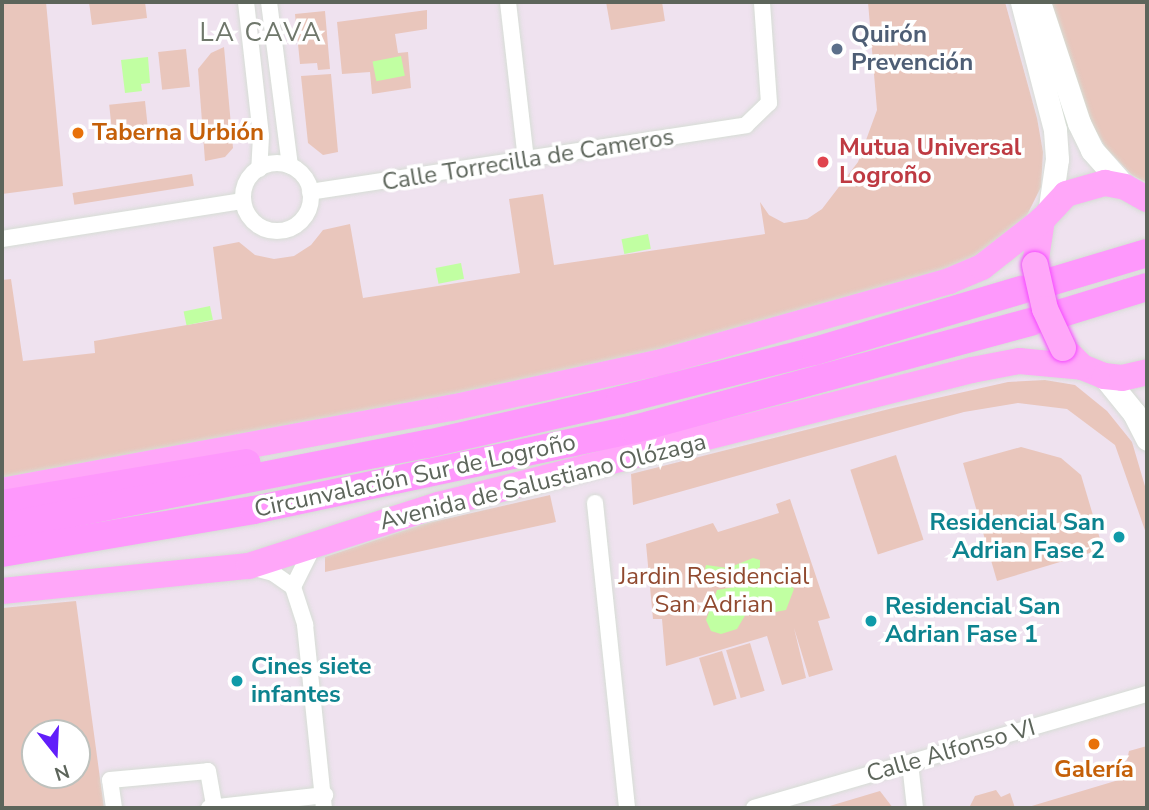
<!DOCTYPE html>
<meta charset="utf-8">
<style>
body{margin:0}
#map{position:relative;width:1149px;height:810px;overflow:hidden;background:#efe2ef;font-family:"Nunito Sans",sans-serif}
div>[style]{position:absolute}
.green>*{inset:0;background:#e9c6bc;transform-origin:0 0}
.water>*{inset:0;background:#c1ffa2;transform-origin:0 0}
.roads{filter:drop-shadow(0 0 2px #d6ddd5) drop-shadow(0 0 2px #d6ddd5)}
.minor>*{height:16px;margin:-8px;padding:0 8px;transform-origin:8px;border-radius:8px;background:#fff}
.minor>.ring{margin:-8px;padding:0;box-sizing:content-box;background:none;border:16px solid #fff;border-radius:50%}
.secondary>*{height:23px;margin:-11.5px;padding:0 11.5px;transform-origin:11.5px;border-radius:11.5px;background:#fff}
.primary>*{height:26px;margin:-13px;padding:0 13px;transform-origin:13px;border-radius:13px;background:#ffa7f9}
.trunk>*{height:28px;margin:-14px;padding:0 14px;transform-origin:14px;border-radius:14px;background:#fe98fc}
.bridges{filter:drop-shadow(0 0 2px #f54cff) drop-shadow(0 0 2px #f54cff)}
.primary-bridge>*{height:26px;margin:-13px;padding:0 13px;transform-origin:13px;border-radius:13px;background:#ffa7f9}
.dots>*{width:19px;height:19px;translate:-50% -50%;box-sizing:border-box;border:4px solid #fff;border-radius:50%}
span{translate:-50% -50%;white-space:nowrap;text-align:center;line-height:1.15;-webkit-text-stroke:7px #fff;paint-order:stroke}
.service-label{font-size:24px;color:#4e5e75;font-weight:700}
.left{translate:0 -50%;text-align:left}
.food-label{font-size:24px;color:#c56008;font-weight:700}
.health-label{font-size:24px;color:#be3a42;font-weight:700}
.street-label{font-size:24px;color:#5d655b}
.culture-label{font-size:24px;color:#0d838f;font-weight:700}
.right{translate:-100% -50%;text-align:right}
.park-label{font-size:24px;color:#90492f}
.neighbourhood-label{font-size:26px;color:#6f776b;letter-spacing:2px}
.frame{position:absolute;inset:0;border:4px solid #5d655b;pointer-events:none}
.north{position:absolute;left:21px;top:719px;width:70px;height:70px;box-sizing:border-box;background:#fff;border:2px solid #bec1bd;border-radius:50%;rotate:162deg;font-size:19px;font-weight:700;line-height:28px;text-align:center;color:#5d655b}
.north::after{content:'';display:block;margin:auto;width:24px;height:32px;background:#611efa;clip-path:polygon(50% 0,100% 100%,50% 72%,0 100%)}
</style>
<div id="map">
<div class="green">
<i style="clip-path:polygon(2px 2px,46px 2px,63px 186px,2px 194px)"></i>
<i style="clip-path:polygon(89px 2px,145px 2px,147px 18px,92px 25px)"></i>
<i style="clip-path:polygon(606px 2px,662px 2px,665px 21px,611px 30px)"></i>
<i style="clip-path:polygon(868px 2px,1005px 2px,1037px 118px,1043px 152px,1041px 187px,1027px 215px,1003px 241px,954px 270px,594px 369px,2px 486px,2px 280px,11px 279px,23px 361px,95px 353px,94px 341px,222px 319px,213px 247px,239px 242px,255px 255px,274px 259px,294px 256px,311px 245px,323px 230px,350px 224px,363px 298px,520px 273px,509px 199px,543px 194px,554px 265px,765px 234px,760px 202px,769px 215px,784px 223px,807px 219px,822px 209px,858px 162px,877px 110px)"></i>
<i style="clip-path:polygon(1048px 2px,1147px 2px,1147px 183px,1132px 175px,1106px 148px,1090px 122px)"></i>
<i style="clip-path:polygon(427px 10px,427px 29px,395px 34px,398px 53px,408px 52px,411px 88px,372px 94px,370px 72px,342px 74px,337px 22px)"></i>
<i style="clip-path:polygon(325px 11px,330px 69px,318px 70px,317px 63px,300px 64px,295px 14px)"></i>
<i style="clip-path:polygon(224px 47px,233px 148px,225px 157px,205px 161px,198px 69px,211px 53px)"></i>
<i style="left:186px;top:49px;width:38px;height:28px;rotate:84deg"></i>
<i style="clip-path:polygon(331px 74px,338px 152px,323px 155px,308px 143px,301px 76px)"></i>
<i style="left:145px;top:101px;width:30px;height:36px;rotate:84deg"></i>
<i style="left:192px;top:174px;width:12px;height:121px;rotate:81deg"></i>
<i style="clip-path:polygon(1045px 380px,1075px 385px,1107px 411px,1132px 442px,1147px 493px,1147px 536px,1115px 445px,1067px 409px,1018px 403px,964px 412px,633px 505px,631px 474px,893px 408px,1008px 382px)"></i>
<i style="clip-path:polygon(1021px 447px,1061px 458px,1081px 475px,1103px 549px,997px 581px,963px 463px)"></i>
<i style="left:896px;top:455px;width:89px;height:48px;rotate:72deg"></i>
<i style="clip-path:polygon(550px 495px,556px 522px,325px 572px,325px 557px,424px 524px)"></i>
<i style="clip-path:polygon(790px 499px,830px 618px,818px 621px,833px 670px,809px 677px,794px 628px,806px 678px,782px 685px,767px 636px,666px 666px,662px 619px,653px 619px,646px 544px,713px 523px,718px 532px,779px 513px,776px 504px)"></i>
<i style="clip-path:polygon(evenodd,76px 601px,104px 808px,2px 808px,2px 608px,76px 601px,35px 733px,77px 733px,77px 775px,35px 775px,35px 733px)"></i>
<i style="left:750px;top:643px;width:50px;height:25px;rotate:73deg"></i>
<i style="left:722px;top:651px;width:50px;height:24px;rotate:73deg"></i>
<i style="clip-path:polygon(1147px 746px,1147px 808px,1025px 808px,1122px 779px,1118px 766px,1127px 760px,1129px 751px)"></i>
<i style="clip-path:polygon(996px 790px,1001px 797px,1010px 793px,1015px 808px,969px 808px,975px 796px)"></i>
<i style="clip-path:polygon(880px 791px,893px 808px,823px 808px)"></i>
</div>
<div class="water">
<i style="left:401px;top:56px;width:20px;height:29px;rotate:79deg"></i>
<i style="clip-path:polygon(148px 57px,150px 83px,141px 84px,142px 91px,125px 93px,121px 60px)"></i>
<i style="left:648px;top:234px;width:15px;height:27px;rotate:79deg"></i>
<i style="left:461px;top:263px;width:16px;height:26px;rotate:79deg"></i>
<i style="left:210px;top:306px;width:14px;height:27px;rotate:78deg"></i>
<i style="clip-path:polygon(753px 558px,760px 560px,760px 567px,742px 579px,727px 580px,704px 573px,706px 565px,728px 568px)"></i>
<i style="clip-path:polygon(778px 572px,794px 589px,786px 610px,770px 613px,750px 607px,737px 629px,721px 634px,711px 631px,706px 620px,717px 590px,751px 584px)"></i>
</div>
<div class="roads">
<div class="minor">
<i style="left:246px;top:2px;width:135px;rotate:83.6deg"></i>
<i style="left:261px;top:136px;width:33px;rotate:93deg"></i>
<i style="left:269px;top:2px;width:165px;rotate:82.7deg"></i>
<i style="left:508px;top:2px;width:158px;rotate:83.5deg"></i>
<i class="ring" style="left:243px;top:163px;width:52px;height:52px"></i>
<i style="left:310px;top:192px;width:441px;rotate:-8.7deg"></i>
<i style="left:746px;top:125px;width:32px;rotate:-44deg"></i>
<i style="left:769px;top:103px;width:101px;rotate:-94deg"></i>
<i style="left:2px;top:239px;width:244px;rotate:-9deg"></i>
<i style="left:595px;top:503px;width:307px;rotate:84deg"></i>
<i style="left:251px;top:567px;width:23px;rotate:15deg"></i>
<i style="left:273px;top:573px;width:24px;rotate:35deg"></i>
<i style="left:293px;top:587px;width:40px;rotate:72deg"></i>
<i style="left:305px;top:625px;width:184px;rotate:84.1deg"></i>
<i style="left:293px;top:587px;width:45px;rotate:-63.4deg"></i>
<i style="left:910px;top:763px;width:45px;rotate:83.7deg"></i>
<i style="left:114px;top:808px;width:28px;rotate:-98deg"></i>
<i style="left:110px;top:780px;width:98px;rotate:-5.2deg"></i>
<i style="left:208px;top:771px;width:35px;rotate:80deg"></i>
<i style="left:209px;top:808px;width:117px;rotate:-6.4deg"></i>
<i style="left:754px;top:808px;width:409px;rotate:-16.2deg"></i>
</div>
<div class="secondary">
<i style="left:1022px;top:2px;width:132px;rotate:75.5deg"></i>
<i style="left:1055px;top:130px;width:29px;rotate:86deg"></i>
<i style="left:1057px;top:159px;width:49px;rotate:98.3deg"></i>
<i style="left:1039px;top:2px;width:127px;rotate:71.7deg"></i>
<i style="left:1079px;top:123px;width:30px;rotate:64deg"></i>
<i style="left:1092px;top:150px;width:50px;rotate:48.3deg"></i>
<i style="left:1104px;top:376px;width:48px;rotate:51deg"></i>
<i style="left:1134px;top:413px;width:29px;rotate:63deg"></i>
</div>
<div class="primary">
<i style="left:1035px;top:265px;width:46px;rotate:-81.2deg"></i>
<i style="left:1042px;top:220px;width:35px;rotate:-47deg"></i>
<i style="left:1066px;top:194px;width:41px;rotate:-15.8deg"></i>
<i style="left:1105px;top:183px;width:20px;rotate:11deg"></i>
<i style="left:1125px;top:187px;width:25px;rotate:29deg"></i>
<i style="left:1070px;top:355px;width:17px;rotate:45deg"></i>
<i style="left:1082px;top:367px;width:24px;rotate:22deg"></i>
<i style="left:1104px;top:376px;width:18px;rotate:6deg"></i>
<i style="left:1122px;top:378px;width:26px;rotate:-13deg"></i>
<i style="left:2px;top:491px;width:457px;rotate:-10.5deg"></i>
<i style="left:451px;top:408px;width:212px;rotate:-12.3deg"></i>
<i style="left:658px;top:363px;width:302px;rotate:-15.7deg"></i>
<i style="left:949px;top:281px;width:36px;rotate:-23deg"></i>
<i style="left:982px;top:267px;width:76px;rotate:-38.1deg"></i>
<i style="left:2px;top:591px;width:248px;rotate:-5.8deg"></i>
<i style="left:249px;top:566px;width:199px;rotate:-17.9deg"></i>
<i style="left:438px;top:505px;width:551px;rotate:-14.19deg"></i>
<i style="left:972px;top:370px;width:48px;rotate:-10.8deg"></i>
<i style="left:1019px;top:361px;width:63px;rotate:5.4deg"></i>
</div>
<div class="trunk">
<i style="left:1053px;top:281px;width:98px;rotate:-16.6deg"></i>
<i style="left:1062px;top:313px;width:89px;rotate:-17deg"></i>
<i style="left:2px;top:504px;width:248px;rotate:-9.5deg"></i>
<i style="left:2px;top:527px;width:433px;rotate:-11.1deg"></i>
<i style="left:427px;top:444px;width:199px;rotate:-12.8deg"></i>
<i style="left:621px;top:400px;width:200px;rotate:-14.2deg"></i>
<i style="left:815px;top:351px;width:215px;rotate:-16.5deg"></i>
<i style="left:2px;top:553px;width:256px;rotate:-9.7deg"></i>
<i style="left:254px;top:510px;width:389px;rotate:-12deg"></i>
<i style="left:634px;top:429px;width:411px;rotate:-15.1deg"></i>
</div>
</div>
<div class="bridges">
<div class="primary-bridge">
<i style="left:1035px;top:265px;width:45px;rotate:77.2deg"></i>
<i style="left:1045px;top:309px;width:43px;rotate:65.2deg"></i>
</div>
</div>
<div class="dots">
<i style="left:837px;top:49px;background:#5c6f8a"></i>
<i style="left:78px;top:133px;background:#e8710a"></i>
<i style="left:823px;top:162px;background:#e0444e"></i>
<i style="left:1119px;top:537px;background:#0f9aa8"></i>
<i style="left:871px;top:621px;background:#0f9aa8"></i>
<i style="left:237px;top:681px;background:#0f9aa8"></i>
<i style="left:1094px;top:744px;background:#e8710a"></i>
</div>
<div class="service-label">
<span class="left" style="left:851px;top:49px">Quirón<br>Prevención</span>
</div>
<div class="food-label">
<span class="left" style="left:92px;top:133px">Taberna Urbión</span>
<span style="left:1094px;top:770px">Galería</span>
</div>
<div class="health-label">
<span class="left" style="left:839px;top:162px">Mutua Universal<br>Logroño</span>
</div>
<div class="street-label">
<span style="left:528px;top:160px;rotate:-9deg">Calle Torrecilla de Cameros</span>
<span style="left:415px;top:476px;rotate:-12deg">Circunvalación Sur de Logroño</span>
<span style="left:543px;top:482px;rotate:-14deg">Avenida de Salustiano Olózaga</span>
<span style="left:951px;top:751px;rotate:-16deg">Calle Alfonso VI</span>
</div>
<div class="culture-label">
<span class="right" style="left:1105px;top:537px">Residencial San<br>Adrian Fase 2</span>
<span class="left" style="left:885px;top:621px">Residencial San<br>Adrian Fase 1</span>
<span class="left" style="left:251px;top:681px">Cines siete<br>infantes</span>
</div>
<div class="park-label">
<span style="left:714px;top:591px">Jardin Residencial<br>San Adrian</span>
</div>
<div class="neighbourhood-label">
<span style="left:261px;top:33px">LA CAVA</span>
</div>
<div class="frame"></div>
<div class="north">N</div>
</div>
